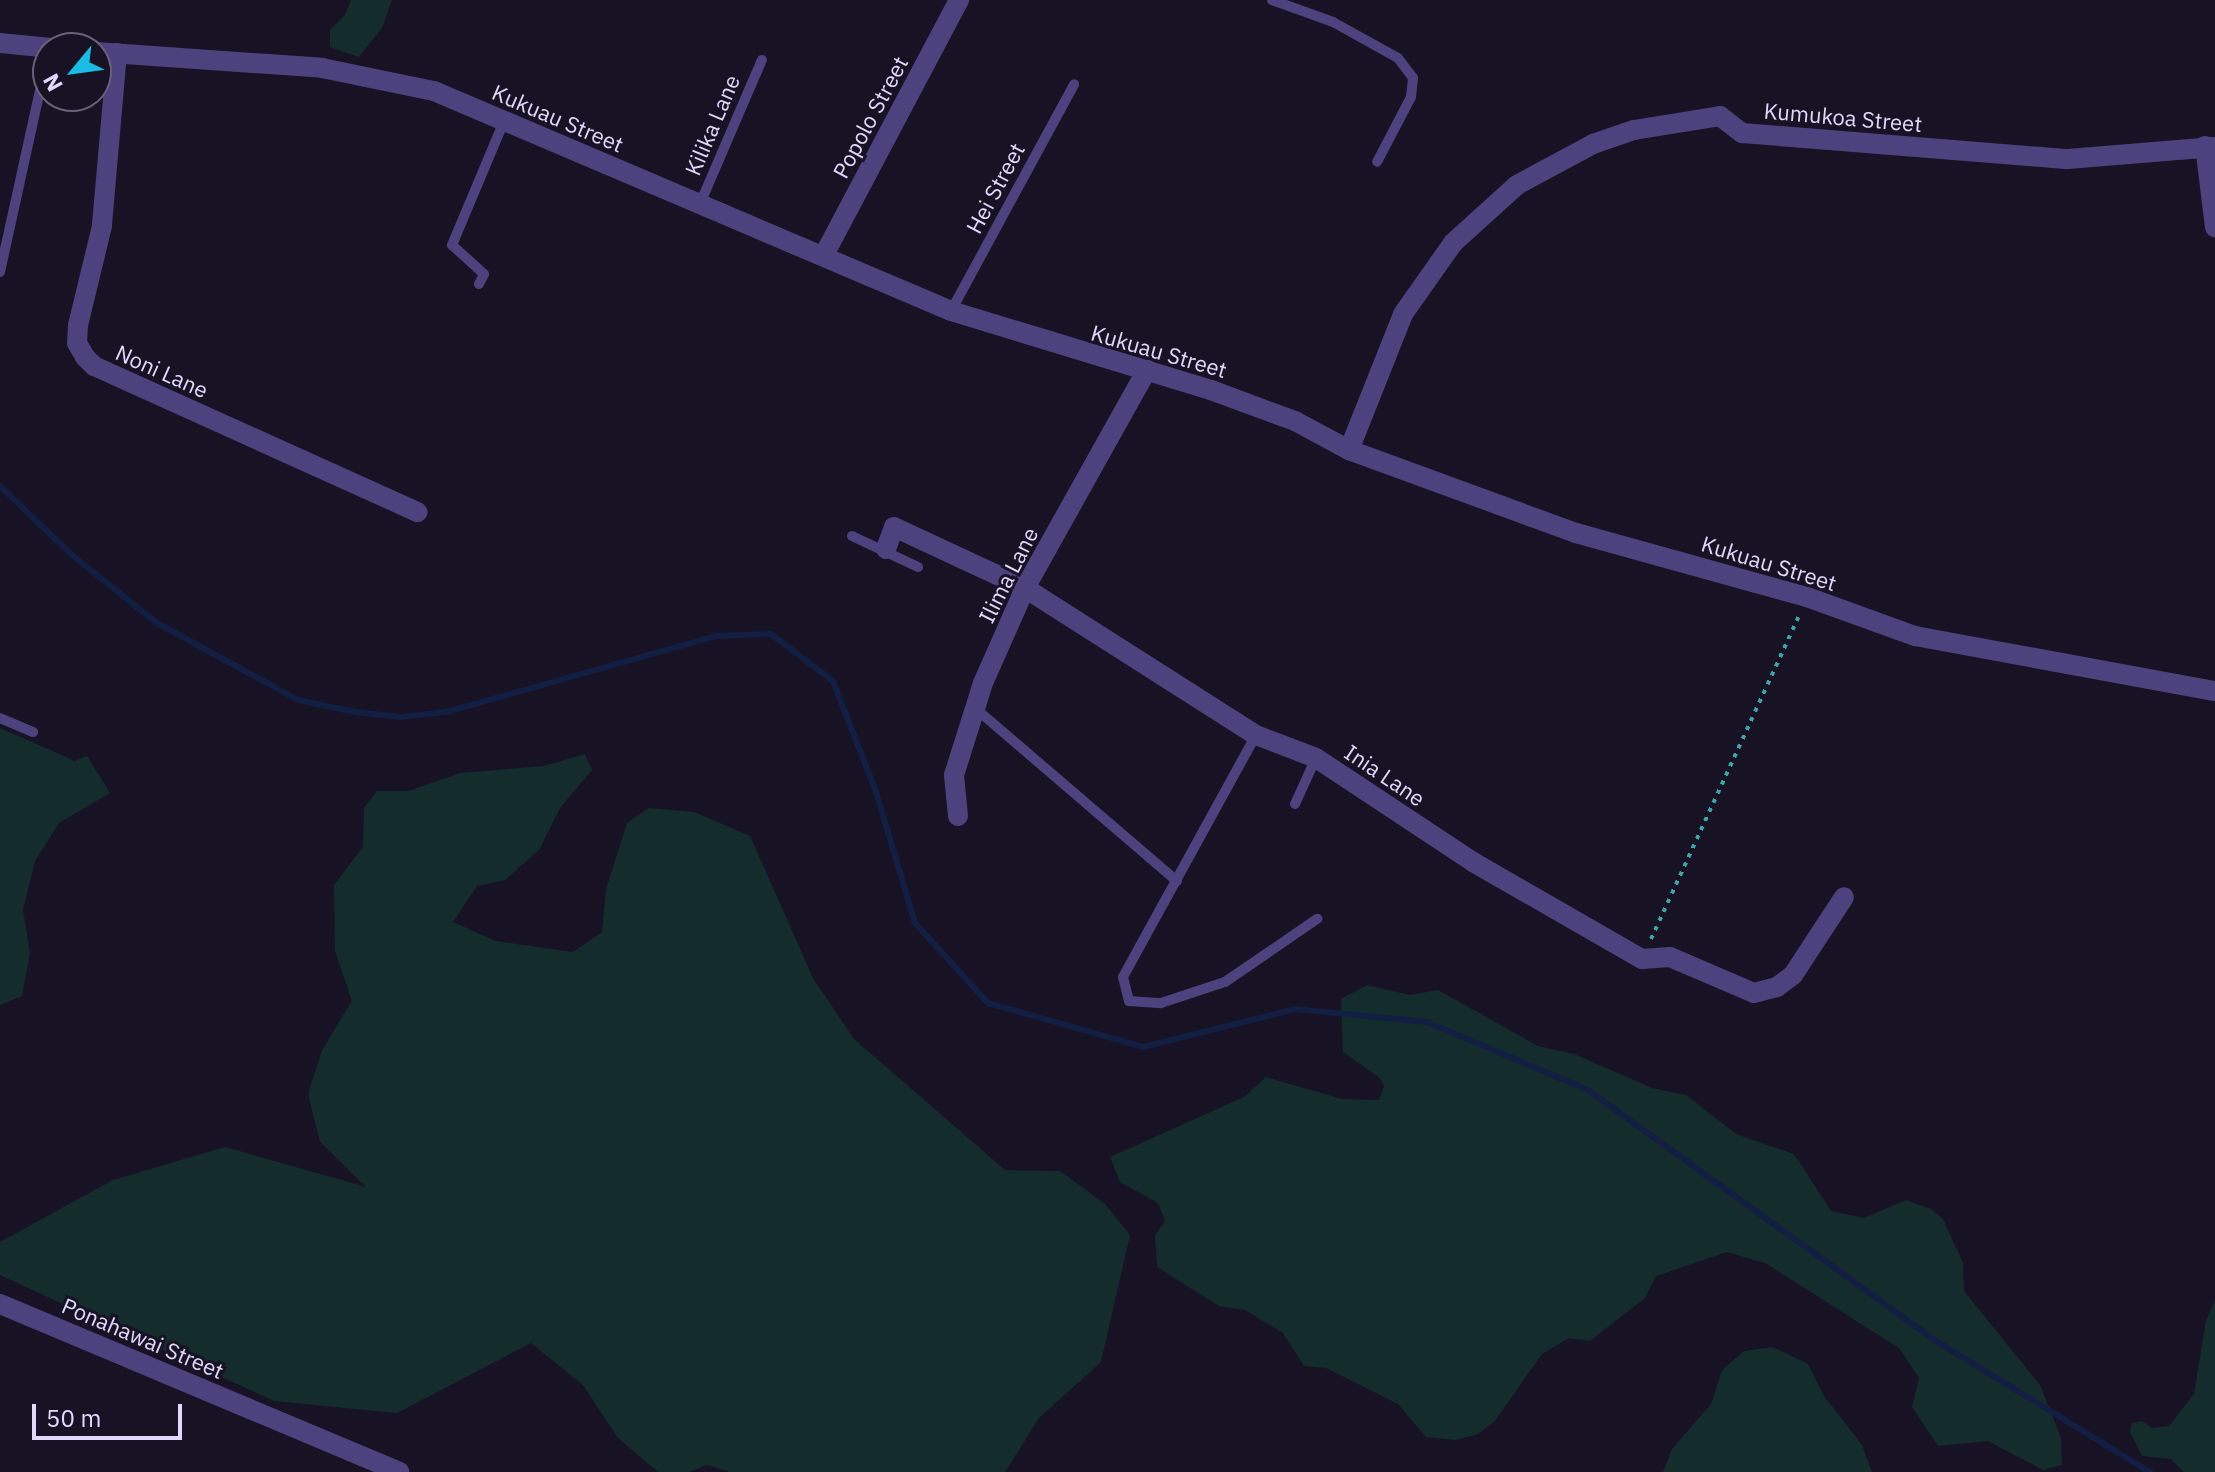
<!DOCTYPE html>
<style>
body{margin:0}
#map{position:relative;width:2215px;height:1472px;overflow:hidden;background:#171224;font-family:"IBM Plex Sans",sans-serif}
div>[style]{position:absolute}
.green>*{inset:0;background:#152c2d}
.stream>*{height:6px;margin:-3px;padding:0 3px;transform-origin:3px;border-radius:3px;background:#121f43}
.path>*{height:4px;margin-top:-2px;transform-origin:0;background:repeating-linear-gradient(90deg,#3ea5aa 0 4px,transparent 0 10px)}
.service>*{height:10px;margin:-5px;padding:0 5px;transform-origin:5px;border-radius:5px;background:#4b427e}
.minor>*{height:20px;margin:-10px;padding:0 10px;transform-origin:10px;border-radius:10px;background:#4b427e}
.tertiary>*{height:20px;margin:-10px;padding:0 10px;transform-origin:10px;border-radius:10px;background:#4b427e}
span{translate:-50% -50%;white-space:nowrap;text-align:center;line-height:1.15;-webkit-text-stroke:6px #171224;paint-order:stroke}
.street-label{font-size:22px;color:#e1d9fb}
.north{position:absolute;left:32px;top:32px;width:80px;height:80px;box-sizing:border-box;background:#171224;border:2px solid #68627a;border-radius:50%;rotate:241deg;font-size:22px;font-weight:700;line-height:32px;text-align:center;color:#e1d9fb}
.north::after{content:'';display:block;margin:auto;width:28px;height:36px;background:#1cbbe4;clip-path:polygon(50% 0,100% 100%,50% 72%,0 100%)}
.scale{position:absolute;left:32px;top:1404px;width:150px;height:36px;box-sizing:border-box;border:4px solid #e1d9fb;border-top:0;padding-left:10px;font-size:24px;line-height:28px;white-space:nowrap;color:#e1d9fb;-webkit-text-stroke:6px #171224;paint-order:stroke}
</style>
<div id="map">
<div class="green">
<i style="clip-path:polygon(351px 0,392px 0,382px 28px,359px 57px,330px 47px,330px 30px,345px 15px)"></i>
<i style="clip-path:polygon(0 728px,75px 761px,87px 756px,110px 793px,59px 823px,35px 861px,23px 910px,30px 954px,22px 996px,0 1005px)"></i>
<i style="clip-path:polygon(585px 754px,592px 770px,560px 808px,539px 850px,505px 880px,477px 886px,453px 922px,495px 941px,573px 952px,602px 932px,606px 889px,627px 823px,649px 808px,694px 812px,750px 836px,813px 978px,854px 1039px,1005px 1170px,1060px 1171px,1105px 1204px,1130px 1235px,1101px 1362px,1039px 1418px,1005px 1472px,730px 1472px,707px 1465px,689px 1472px,658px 1472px,618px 1438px,583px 1385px,531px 1343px,397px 1413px,274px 1401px,0 1275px,0 1242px,113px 1180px,225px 1147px,366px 1187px,320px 1142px,308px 1094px,322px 1050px,352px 1001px,335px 951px,334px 885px,363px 847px,364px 808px,377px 791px,409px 791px,460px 773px,544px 766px)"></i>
<i style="clip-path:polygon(1367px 985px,1410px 995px,1438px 990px,1538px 1046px,1574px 1054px,1652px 1088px,1686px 1095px,1736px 1134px,1794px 1154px,1831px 1211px,1864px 1218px,1906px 1200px,1931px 1209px,1943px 1219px,1963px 1263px,1964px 1291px,2040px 1385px,2061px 1438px,2062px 1465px,2043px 1470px,1988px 1441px,1938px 1446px,1912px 1407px,1919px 1378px,1899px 1348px,1765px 1263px,1727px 1252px,1656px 1276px,1645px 1298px,1590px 1341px,1569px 1338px,1542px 1354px,1494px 1422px,1478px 1434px,1456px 1440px,1426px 1437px,1398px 1404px,1326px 1368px,1304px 1366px,1283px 1333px,1245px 1310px,1219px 1306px,1157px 1267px,1155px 1235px,1165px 1221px,1158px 1203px,1120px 1182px,1110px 1157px,1244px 1097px,1266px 1077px,1342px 1099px,1379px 1100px,1384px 1086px,1380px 1078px,1343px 1052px,1341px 999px)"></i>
<i style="clip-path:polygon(2215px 1300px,2215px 1472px,2184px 1472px,2171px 1459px,2142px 1456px,2130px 1432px,2132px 1423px,2142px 1421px,2152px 1428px,2169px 1426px,2194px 1394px,2206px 1321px)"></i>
<i style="clip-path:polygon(1773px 1347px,1808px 1364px,1824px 1396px,1862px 1445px,1872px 1472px,1663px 1472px,1672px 1449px,1711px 1404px,1722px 1370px,1744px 1351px)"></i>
</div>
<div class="stream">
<i style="left:0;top:486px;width:100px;rotate:43.8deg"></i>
<i style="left:72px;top:555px;width:109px;rotate:38.7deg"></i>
<i style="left:157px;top:623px;width:161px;rotate:28.6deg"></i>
<i style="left:298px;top:700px;width:58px;rotate:11.9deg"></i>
<i style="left:355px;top:712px;width:46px;rotate:6.2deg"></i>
<i style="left:401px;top:717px;width:45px;rotate:-6.3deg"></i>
<i style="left:446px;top:712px;width:280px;rotate:-15.7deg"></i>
<i style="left:716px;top:636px;width:55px;rotate:-2.1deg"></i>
<i style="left:771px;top:634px;width:78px;rotate:37.2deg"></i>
<i style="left:833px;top:681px;width:119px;rotate:68.8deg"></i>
<i style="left:876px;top:792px;width:137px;rotate:73.4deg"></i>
<i style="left:915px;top:923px;width:108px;rotate:47.6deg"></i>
<i style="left:988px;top:1003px;width:161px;rotate:15.8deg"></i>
<i style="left:1143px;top:1047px;width:157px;rotate:-14deg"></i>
<i style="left:1295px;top:1009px;width:133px;rotate:5.6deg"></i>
<i style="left:1427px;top:1022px;width:175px;rotate:22.9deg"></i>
<i style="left:1588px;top:1090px;width:429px;rotate:35.8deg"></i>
<i style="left:1936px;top:1341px;width:251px;rotate:31.5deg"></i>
</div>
<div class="path">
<i style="left:1651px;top:939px;width:355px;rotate:-65.4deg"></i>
</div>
<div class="service">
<i style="left:1272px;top:0;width:65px;rotate:19.8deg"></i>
<i style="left:1333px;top:22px;width:74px;rotate:29deg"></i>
<i style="left:1398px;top:58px;width:25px;rotate:53deg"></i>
<i style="left:1413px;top:78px;width:19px;rotate:96deg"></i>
<i style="left:1411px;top:97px;width:73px;rotate:117.6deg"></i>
<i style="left:699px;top:206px;width:159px;rotate:-66.7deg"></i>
<i style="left:0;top:272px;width:223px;rotate:-77.6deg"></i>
<i style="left:479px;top:284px;width:11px;rotate:-63deg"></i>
<i style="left:484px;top:274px;width:43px;rotate:-137.8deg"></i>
<i style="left:452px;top:245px;width:134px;rotate:-67.2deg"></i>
<i style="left:951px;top:311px;width:258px;rotate:-61.5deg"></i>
<i style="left:852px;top:536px;width:73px;rotate:25.2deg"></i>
<i style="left:975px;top:708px;width:266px;rotate:40.6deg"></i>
<i style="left:0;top:718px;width:36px;rotate:23deg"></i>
<i style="left:1256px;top:735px;width:276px;rotate:118.8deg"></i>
<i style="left:1123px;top:977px;width:25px;rotate:76deg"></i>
<i style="left:1129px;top:1001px;width:32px;rotate:4deg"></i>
<i style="left:1161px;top:1003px;width:67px;rotate:-18.2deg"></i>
<i style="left:1225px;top:982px;width:112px;rotate:-34.4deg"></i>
<i style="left:1295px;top:804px;width:51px;rotate:-65.5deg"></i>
</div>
<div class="minor">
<i style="left:117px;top:53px;width:174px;rotate:95deg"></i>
<i style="left:102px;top:226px;width:102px;rotate:103.6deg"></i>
<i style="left:78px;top:325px;width:18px;rotate:93deg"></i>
<i style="left:77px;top:343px;width:16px;rotate:60deg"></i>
<i style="left:85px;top:357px;width:13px;rotate:45deg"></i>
<i style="left:94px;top:366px;width:355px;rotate:24.3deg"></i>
<i style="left:2205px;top:146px;width:82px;rotate:83deg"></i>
<i style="left:824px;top:255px;width:289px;rotate:-62.1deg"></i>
<i style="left:886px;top:549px;width:23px;rotate:-70deg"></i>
<i style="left:894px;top:527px;width:145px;rotate:25deg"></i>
<i style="left:1025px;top:588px;width:274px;rotate:32.5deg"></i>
<i style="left:1256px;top:735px;width:64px;rotate:21deg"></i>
<i style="left:1316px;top:758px;width:188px;rotate:33.5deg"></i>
<i style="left:1473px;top:862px;width:195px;rotate:29.9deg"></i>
<i style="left:1642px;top:959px;width:28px;rotate:-4deg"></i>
<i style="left:1670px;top:957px;width:91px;rotate:23.2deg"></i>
<i style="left:1754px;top:993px;width:24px;rotate:-15deg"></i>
<i style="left:1777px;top:987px;width:20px;rotate:-37deg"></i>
<i style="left:1793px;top:975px;width:93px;rotate:-56.8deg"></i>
<i style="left:958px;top:816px;width:41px;rotate:-95.6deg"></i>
<i style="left:954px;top:775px;width:96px;rotate:-72.5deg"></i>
<i style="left:983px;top:683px;width:104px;rotate:-66.1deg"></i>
<i style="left:1025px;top:588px;width:250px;rotate:-60.8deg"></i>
</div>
<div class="tertiary">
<i style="left:0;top:43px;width:51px;rotate:5.6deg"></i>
<i style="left:96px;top:52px;width:227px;rotate:4deg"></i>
<i style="left:322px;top:68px;width:114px;rotate:11.6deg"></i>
<i style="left:434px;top:91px;width:562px;rotate:23.05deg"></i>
<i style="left:951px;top:311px;width:272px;rotate:16.9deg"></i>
<i style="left:1211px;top:390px;width:90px;rotate:20.3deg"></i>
<i style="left:1295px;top:421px;width:61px;rotate:28.2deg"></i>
<i style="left:1349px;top:450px;width:242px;rotate:20.1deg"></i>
<i style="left:1576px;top:533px;width:240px;rotate:15.5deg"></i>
<i style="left:1807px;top:597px;width:115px;rotate:19.9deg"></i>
<i style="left:1915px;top:636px;width:305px;rotate:10.4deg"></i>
<i style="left:1349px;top:450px;width:146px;rotate:-68.3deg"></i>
<i style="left:1403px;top:314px;width:87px;rotate:-54.8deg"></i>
<i style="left:1453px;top:243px;width:86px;rotate:-42.2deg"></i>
<i style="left:1517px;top:185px;width:86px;rotate:-28.3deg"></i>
<i style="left:1593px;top:144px;width:43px;rotate:-18.9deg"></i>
<i style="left:1634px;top:130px;width:87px;rotate:-9.2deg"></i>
<i style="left:1720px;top:116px;width:28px;rotate:38deg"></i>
<i style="left:1742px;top:133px;width:327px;rotate:4.6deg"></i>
<i style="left:2068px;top:159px;width:147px;rotate:-4.7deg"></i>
<i style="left:0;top:1304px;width:433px;rotate:22.8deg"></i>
</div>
<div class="street-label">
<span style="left:870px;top:117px;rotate:-62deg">Popolo Street</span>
<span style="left:1843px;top:117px;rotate:5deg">Kumukoa Street</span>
<span style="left:558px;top:118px;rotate:23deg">Kukuau Street</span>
<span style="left:712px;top:125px;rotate:-67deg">Kilika Lane</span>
<span style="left:995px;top:188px;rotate:-62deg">Hei Street</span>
<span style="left:1159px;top:351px;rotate:16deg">Kukuau Street</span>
<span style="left:162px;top:371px;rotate:24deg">Noni Lane</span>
<span style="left:1769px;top:563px;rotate:17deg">Kukuau Street</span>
<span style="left:1008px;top:575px;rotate:-63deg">Ilima Lane</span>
<span style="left:1385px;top:775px;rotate:34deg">Inia Lane</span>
<span style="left:143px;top:1338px;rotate:23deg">Ponahawai Street</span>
</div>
<div class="north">N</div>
<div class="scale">50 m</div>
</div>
